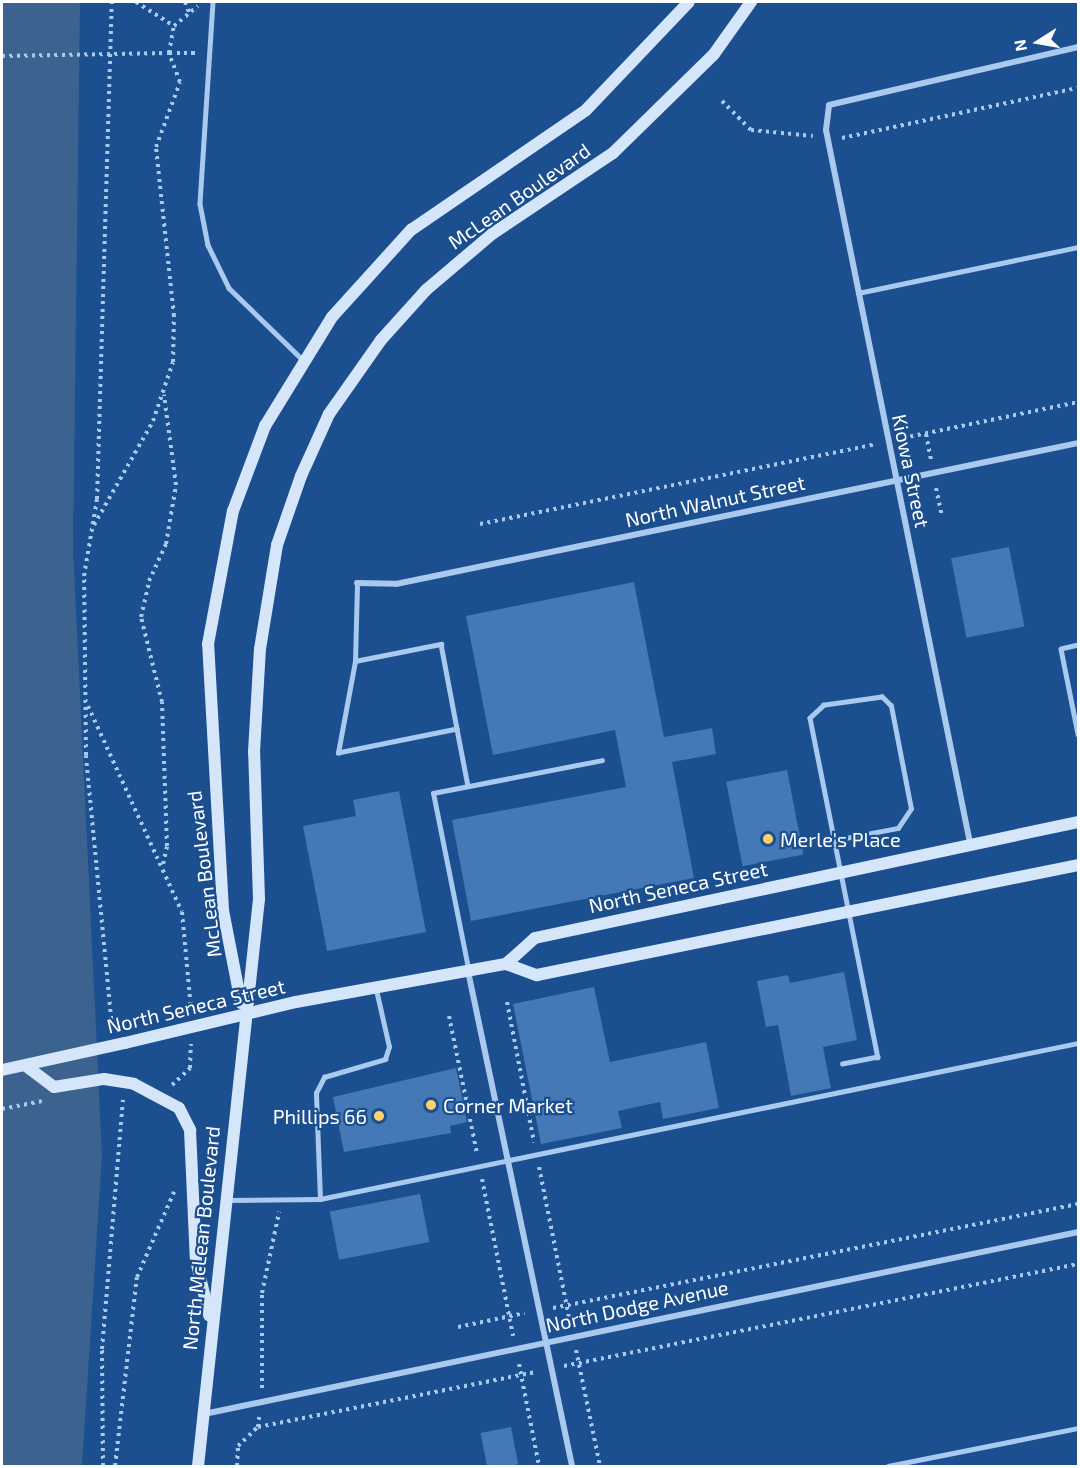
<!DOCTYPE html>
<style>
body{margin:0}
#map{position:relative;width:1080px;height:1468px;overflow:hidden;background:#1b4f8f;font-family:"Exo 2",sans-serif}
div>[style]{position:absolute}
.water>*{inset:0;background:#3c6290}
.building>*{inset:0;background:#4478b7;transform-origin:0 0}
.path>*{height:4px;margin-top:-2px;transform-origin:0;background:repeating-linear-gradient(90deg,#a9c9ee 0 3px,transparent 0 7.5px)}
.service>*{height:4.5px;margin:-2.25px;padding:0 2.25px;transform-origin:2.25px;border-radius:2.25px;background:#a9c9ee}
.minor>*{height:6px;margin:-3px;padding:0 3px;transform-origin:3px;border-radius:3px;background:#a9c9ee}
.secondary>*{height:12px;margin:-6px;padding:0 6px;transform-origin:6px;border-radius:6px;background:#d6e6fa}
.path-bridge>*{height:4px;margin-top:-2px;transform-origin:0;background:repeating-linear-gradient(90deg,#a9c9ee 0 3px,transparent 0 7.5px)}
.secondary-bridge>*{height:12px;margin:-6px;padding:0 6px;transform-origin:6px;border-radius:6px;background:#d6e6fa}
.dots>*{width:16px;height:16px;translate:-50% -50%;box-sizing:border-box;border:3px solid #1b4f8f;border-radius:50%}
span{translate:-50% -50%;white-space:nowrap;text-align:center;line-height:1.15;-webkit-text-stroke:4.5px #1b4f8f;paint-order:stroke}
.street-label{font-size:20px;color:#fff}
.poi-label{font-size:20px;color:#fff}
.left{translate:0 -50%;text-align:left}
.right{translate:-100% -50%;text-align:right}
.frame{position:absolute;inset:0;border:3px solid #fff;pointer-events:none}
.north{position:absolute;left:1008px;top:12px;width:60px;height:60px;-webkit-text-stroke:4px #1b4f8f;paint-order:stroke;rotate:259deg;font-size:16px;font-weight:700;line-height:24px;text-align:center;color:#fff}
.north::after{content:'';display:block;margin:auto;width:21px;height:27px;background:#fff;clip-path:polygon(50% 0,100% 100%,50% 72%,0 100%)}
</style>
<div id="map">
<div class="water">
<i style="clip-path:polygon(2px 2px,80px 2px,73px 548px,102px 1155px,82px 1466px,2px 1466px)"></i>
</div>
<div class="building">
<i style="left:1009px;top:547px;width:81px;height:59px;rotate:79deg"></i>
<i style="clip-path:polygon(634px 582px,664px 737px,712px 728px,716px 754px,672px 762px,694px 878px,471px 921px,452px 820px,626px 787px,615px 730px,493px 755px,466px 616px)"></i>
<i style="left:787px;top:770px;width:86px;height:62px;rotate:79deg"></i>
<i style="clip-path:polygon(399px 791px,426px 932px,327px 951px,303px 826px,356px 816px,353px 800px)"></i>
<i style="clip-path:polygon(844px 972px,857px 1040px,823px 1047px,831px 1088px,791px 1096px,778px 1025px,766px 1027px,757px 981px,788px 975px,790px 983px)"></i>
<i style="clip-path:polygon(594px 987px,610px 1062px,706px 1042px,719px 1108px,663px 1119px,660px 1102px,618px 1111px,622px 1128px,541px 1144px,513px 1004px)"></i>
<i style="clip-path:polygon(456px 1068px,467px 1122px,450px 1126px,451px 1133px,344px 1152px,333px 1097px)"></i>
<i style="left:420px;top:1194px;width:49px;height:92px;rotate:79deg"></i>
<i style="left:511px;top:1427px;width:38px;height:31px;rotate:79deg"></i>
</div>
<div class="path">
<i style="left:136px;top:2px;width:45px;rotate:32.3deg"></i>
<i style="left:185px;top:2px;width:11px;rotate:68deg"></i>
<i style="left:169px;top:53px;width:28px"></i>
<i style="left:722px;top:101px;width:41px;rotate:45deg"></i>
<i style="left:751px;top:130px;width:62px;rotate:5.5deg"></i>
<i style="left:842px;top:138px;width:241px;rotate:-12deg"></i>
<i style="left:926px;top:434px;width:26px;rotate:79deg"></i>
<i style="left:903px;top:438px;width:179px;rotate:-11.6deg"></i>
<i style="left:936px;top:488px;width:29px;rotate:78deg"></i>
<i style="left:480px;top:524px;width:403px;rotate:-11.4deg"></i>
<i style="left:94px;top:525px;width:120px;rotate:-60.4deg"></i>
<i style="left:153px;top:421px;width:62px;rotate:-71.3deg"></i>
<i style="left:173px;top:362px;width:46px;rotate:-88.8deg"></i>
<i style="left:174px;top:316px;width:170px;rotate:-96.1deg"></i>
<i style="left:156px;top:147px;width:69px;rotate:-69.7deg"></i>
<i style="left:180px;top:82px;width:31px;rotate:-111deg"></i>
<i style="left:169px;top:53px;width:27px;rotate:-80deg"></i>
<i style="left:174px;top:26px;width:31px;rotate:-40deg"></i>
<i style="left:88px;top:706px;width:226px;rotate:65.5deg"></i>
<i style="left:182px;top:912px;width:97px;rotate:84.7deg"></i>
<i style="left:163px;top:864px;width:18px;rotate:-77deg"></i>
<i style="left:167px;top:846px;width:144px;rotate:-92deg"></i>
<i style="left:162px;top:702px;width:88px;rotate:-103.9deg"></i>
<i style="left:141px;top:617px;width:37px;rotate:-77deg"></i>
<i style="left:149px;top:581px;width:41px;rotate:-65.3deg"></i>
<i style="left:166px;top:544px;width:60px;rotate:-80.4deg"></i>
<i style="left:176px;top:485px;width:91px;rotate:-97.6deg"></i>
<i style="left:507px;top:1002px;width:143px;rotate:79.1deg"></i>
<i style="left:449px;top:1016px;width:141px;rotate:78.5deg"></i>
<i style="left:112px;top:1027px;width:273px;rotate:-95.5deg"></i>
<i style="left:86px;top:755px;width:179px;rotate:-90.6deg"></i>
<i style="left:84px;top:576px;width:78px;rotate:-80.4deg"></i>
<i style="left:97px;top:499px;width:497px;rotate:-88.3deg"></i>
<i style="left:172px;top:1085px;width:25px;rotate:-43deg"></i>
<i style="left:190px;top:1068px;width:24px;rotate:-88deg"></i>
<i style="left:539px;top:1167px;width:158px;rotate:78.7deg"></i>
<i style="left:482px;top:1179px;width:160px;rotate:78.8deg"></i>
<i style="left:553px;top:1308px;width:535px;rotate:-11.2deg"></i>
<i style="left:458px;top:1327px;width:68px;rotate:-11.8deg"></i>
<i style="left:576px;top:1350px;width:118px;rotate:78.3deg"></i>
<i style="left:519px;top:1364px;width:104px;rotate:78.9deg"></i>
<i style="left:564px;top:1366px;width:524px;rotate:-11.22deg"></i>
<i style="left:262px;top:1388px;width:95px;rotate:-90deg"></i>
<i style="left:262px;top:1293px;width:83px;rotate:-78.1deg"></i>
<i style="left:258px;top:1427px;width:283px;rotate:-11.2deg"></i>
<i style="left:103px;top:1466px;width:117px;rotate:-90.5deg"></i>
<i style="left:102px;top:1349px;width:250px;rotate:-85.2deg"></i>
<i style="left:115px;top:1466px;width:190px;rotate:-83.4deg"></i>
<i style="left:137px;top:1277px;width:93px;rotate:-66.5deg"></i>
<i style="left:237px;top:1466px;width:20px;rotate:-87deg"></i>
<i style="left:238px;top:1446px;width:28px;rotate:-44deg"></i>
<i style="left:258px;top:1427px;width:10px;rotate:-84deg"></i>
</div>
<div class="service">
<i style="left:213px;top:2px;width:202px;rotate:93.7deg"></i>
<i style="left:200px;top:204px;width:42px;rotate:79deg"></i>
<i style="left:208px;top:245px;width:48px;rotate:64deg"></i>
<i style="left:229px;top:288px;width:103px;rotate:44.2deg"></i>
<i style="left:858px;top:293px;width:225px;rotate:-11.8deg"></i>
<i style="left:1078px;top:645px;width:17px;rotate:167deg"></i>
<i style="left:1061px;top:649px;width:87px;rotate:78.7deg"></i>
<i style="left:355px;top:661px;width:78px;rotate:-88.5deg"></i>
<i style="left:457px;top:729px;width:121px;rotate:168.6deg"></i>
<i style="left:338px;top:753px;width:94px;rotate:-79.5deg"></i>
<i style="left:355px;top:661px;width:88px;rotate:-11.2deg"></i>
<i style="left:441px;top:644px;width:86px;rotate:79.3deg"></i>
<i style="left:457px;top:729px;width:58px;rotate:79.1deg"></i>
<i style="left:835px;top:840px;width:64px;rotate:-10.8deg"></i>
<i style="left:898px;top:828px;width:23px;rotate:-56deg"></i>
<i style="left:911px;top:809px;width:105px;rotate:-101deg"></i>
<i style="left:891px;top:706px;width:13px;rotate:-135deg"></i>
<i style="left:882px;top:697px;width:59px;rotate:172.1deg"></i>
<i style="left:824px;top:705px;width:19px;rotate:137deg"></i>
<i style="left:810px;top:718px;width:346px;rotate:78.7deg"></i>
<i style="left:878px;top:1057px;width:36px;rotate:169deg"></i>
<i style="left:468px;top:968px;width:178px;rotate:-101.3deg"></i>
<i style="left:433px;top:793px;width:172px;rotate:-11deg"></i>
<i style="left:320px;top:1199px;width:106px;rotate:-92.2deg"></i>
<i style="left:316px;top:1093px;width:18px;rotate:-63deg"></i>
<i style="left:324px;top:1077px;width:64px;rotate:-16.4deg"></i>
<i style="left:385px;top:1059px;width:13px;rotate:-72deg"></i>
<i style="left:389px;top:1047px;width:58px;rotate:-102.8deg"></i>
<i style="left:227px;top:1200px;width:93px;rotate:-0.6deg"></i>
<i style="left:320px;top:1199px;width:774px;rotate:-11.63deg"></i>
<i style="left:888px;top:1466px;width:194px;rotate:-11.3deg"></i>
</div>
<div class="minor">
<i style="left:357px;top:583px;width:39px;rotate:1deg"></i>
<i style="left:396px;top:584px;width:696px;rotate:-11.68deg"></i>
<i style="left:970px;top:843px;width:727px;rotate:-101.42deg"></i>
<i style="left:826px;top:130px;width:25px;rotate:-83deg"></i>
<i style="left:829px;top:105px;width:256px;rotate:-13.1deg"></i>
<i style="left:468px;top:971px;width:506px;rotate:78.13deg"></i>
<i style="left:204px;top:1414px;width:893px;rotate:-11.76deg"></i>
</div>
<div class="secondary">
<i style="left:506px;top:964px;width:39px;rotate:-42deg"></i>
<i style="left:535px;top:938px;width:555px;rotate:-12.06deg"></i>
<i style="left:241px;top:1003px;width:95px;rotate:-101deg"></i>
<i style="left:223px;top:910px;width:266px;rotate:-93.2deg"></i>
<i style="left:208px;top:644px;width:135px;rotate:-79.4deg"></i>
<i style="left:233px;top:511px;width:91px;rotate:-69.4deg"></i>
<i style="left:265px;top:426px;width:128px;rotate:-58.4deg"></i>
<i style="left:332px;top:317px;width:118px;rotate:-47.8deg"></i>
<i style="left:411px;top:230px;width:212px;rotate:-34.4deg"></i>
<i style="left:586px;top:110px;width:149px;rotate:-46.4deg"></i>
<i style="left:125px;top:1043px;width:176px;rotate:-13.5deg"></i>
<i style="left:296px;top:1002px;width:213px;rotate:-10.3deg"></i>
<i style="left:506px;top:964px;width:33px;rotate:20deg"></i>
<i style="left:537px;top:975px;width:552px;rotate:-11.49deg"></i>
<i style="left:134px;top:1084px;width:51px;rotate:28.1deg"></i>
<i style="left:179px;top:1108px;width:25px;rotate:63deg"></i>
<i style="left:190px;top:1130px;width:130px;rotate:87.4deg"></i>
<i style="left:196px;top:1260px;width:57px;rotate:76.7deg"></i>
<i style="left:198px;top:1466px;width:570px;rotate:-83.86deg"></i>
<i style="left:259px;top:899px;width:147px;rotate:-91.9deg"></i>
<i style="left:254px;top:752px;width:103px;rotate:-86.7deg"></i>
<i style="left:260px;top:649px;width:105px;rotate:-80.7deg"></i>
<i style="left:277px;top:545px;width:73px;rotate:-70.8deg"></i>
<i style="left:301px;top:476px;width:68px;rotate:-65.7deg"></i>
<i style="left:329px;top:414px;width:90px;rotate:-54.9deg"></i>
<i style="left:381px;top:340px;width:67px;rotate:-48deg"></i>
<i style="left:426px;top:290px;width:87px;rotate:-40.3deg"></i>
<i style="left:492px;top:234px;width:146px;rotate:-33.8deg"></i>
<i style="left:613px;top:153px;width:141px;rotate:-44.4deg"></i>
<i style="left:714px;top:54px;width:64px;rotate:-54.6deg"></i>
</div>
<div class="path-bridge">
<i style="left:2px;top:56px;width:167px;rotate:-1deg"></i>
<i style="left:2px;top:1109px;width:41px;rotate:-11.3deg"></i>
</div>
<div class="secondary-bridge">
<i style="left:26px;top:1066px;width:35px;rotate:37deg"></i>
<i style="left:54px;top:1087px;width:51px;rotate:-9.1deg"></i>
<i style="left:104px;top:1079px;width:30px;rotate:9deg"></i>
<i style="left:2px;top:1070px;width:126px;rotate:-12.4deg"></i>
</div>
<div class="dots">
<i style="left:768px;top:839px;background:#ffd166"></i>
<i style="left:431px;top:1105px;background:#ffd166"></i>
<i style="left:379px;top:1116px;background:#ffd166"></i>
</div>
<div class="street-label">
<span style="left:519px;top:196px;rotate:-35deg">McLean Boulevard</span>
<span style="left:911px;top:471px;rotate:78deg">Kiowa Street</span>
<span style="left:715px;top:501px;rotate:-12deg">North Walnut Street</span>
<span style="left:204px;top:874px;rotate:-97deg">McLean Boulevard</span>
<span style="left:678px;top:887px;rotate:-12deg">North Seneca Street</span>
<span style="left:196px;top:1006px;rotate:-13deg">North Seneca Street</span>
<span style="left:201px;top:1238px;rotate:-84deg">North McLean Boulevard</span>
<span style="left:637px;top:1306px;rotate:-12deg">North Dodge Avenue</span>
</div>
<div class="poi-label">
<span class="left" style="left:780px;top:839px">Merle's Place</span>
<span class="left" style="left:443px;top:1105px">Corner Market</span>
<span class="right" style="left:367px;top:1116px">Phillips 66</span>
</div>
<div class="frame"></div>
<div class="north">N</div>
</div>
